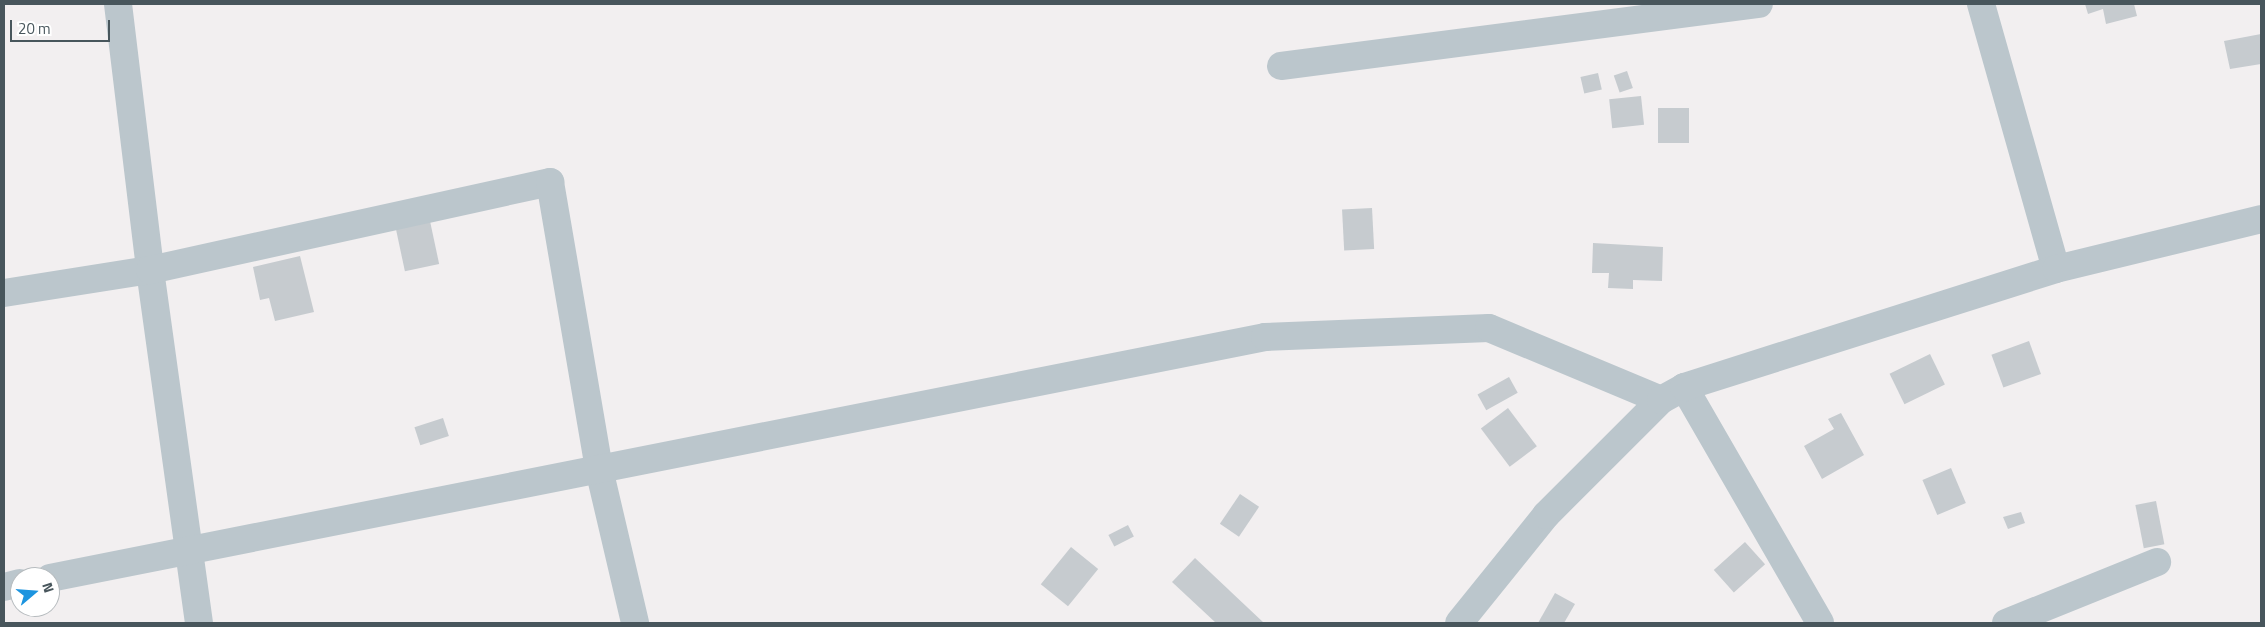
<!DOCTYPE html>
<style>
body{margin:0}
#map{position:relative;width:2265px;height:627px;overflow:hidden;background:#f2eff0;font-family:"Titillium Web",sans-serif}
div>[style]{position:absolute}
.building>*{inset:0;background:#c6cbcf;transform-origin:0 0}
.street>*{height:28px;margin:-14px;padding:0 14px;transform-origin:14px;border-radius:14px;background:#bbc6cc}
span{translate:-50% -50%;white-space:nowrap;text-align:center;line-height:1.15;-webkit-text-stroke:4.5px #fff;paint-order:stroke}
.frame{position:absolute;inset:0;border:5px solid #48565c;pointer-events:none}
.north{position:absolute;left:10px;top:567px;width:50px;height:50px;box-sizing:border-box;background:#fff;border:1px solid #b6bbbe;border-radius:50%;rotate:72deg;font-size:14px;font-weight:700;line-height:20px;text-align:center;color:#48565c}
.north::after{content:'';display:block;margin:auto;width:18px;height:22px;background:#1c94df;clip-path:polygon(50% 0,100% 100%,50% 72%,0 100%)}
.scale{position:absolute;left:10px;top:20px;width:100px;height:22px;box-sizing:border-box;border:2px solid #48565c;border-top:0;padding-left:6px;font-size:15px;line-height:18px;white-space:nowrap;color:#48565c;-webkit-text-stroke:4px #fff;paint-order:stroke}
</style>
<div id="map">
<div class="building">
<i style="clip-path:polygon(2085px 4px,2134px 4px,2137px 16px,2106px 24px,2103px 9px,2088px 14px)"></i>
<i style="clip-path:polygon(2261px 34px,2261px 64px,2230px 69px,2224px 41px)"></i>
<i style="left:1627px;top:71px;width:18px;height:14px;rotate:71deg"></i>
<i style="left:1598px;top:73px;width:17px;height:18px;rotate:77deg"></i>
<i style="left:1641px;top:96px;width:29px;height:32px;rotate:84deg"></i>
<i style="left:1658px;top:108px;width:31px;height:35px"></i>
<i style="left:1372px;top:208px;width:41px;height:30px;rotate:87deg"></i>
<i style="left:430px;top:221px;width:44px;height:35px;rotate:78deg"></i>
<i style="clip-path:polygon(1593px 243px,1663px 247px,1662px 281px,1633px 280px,1633px 289px,1608px 288px,1609px 273px,1592px 273px)"></i>
<i style="clip-path:polygon(300px 256px,314px 312px,275px 321px,269px 298px,260px 300px,253px 267px)"></i>
<i style="left:2029px;top:341px;width:35px;height:40px;rotate:70deg"></i>
<i style="left:1930px;top:354px;width:34px;height:45px;rotate:64deg"></i>
<i style="left:1509px;top:377px;width:18px;height:36px;rotate:61deg"></i>
<i style="left:1508px;top:408px;width:48px;height:34px;rotate:53deg"></i>
<i style="clip-path:polygon(1841px 413px,1864px 455px,1822px 479px,1804px 446px,1834px 429px,1828px 419px)"></i>
<i style="left:443px;top:418px;width:19px;height:30px;rotate:72deg"></i>
<i style="left:1951px;top:468px;width:38px;height:31px;rotate:67deg"></i>
<i style="left:1240px;top:494px;width:23px;height:36px;rotate:34deg"></i>
<i style="left:2156px;top:501px;width:44px;height:21px;rotate:79deg"></i>
<i style="clip-path:polygon(2021px 512px,2025px 523px,2008px 529px,2003px 517px)"></i>
<i style="left:1128px;top:525px;width:13px;height:22px;rotate:63deg"></i>
<i style="left:1745px;top:542px;width:30px;height:42px;rotate:48deg"></i>
<i style="left:1071px;top:547px;width:35px;height:48px;rotate:39deg"></i>
<i style="clip-path:polygon(1195px 558px,1264px 623px,1216px 623px,1172px 582px)"></i>
<i style="clip-path:polygon(1555px 593px,1575px 604px,1564px 623px,1538px 623px)"></i>
</div>
<div class="street">
<i style="left:118px;top:4px;width:268px;rotate:83.1deg"></i>
<i style="left:150px;top:270px;width:356px;rotate:82.1deg"></i>
<i style="left:1981px;top:4px;width:275px;rotate:74.2deg"></i>
<i style="left:1281px;top:66px;width:482px;rotate:-7.4deg"></i>
<i style="left:4px;top:293px;width:148px;rotate:-9deg"></i>
<i style="left:150px;top:270px;width:410px;rotate:-12.4deg"></i>
<i style="left:550px;top:182px;width:291px;rotate:80.3deg"></i>
<i style="left:599px;top:469px;width:158px;rotate:76.8deg"></i>
<i style="left:1684px;top:387px;width:272px;rotate:60deg"></i>
<i style="left:50px;top:578px;width:1239px;rotate:-11.22deg"></i>
<i style="left:1265px;top:337px;width:224px;rotate:-2.3deg"></i>
<i style="left:1489px;top:328px;width:186px;rotate:22.7deg"></i>
<i style="left:4px;top:587px;width:16px;rotate:-14deg"></i>
<i style="left:1459px;top:623px;width:139px;rotate:-51.1deg"></i>
<i style="left:1546px;top:515px;width:163px;rotate:-45deg"></i>
<i style="left:1661px;top:400px;width:26px;rotate:-29deg"></i>
<i style="left:1684px;top:387px;width:390px;rotate:-17.6deg"></i>
<i style="left:2056px;top:269px;width:211px;rotate:-13.7deg"></i>
<i style="left:2006px;top:623px;width:163px;rotate:-22deg"></i>
</div>
<div class="frame"></div>
<div class="north">N</div>
<div class="scale">20 m</div>
</div>
